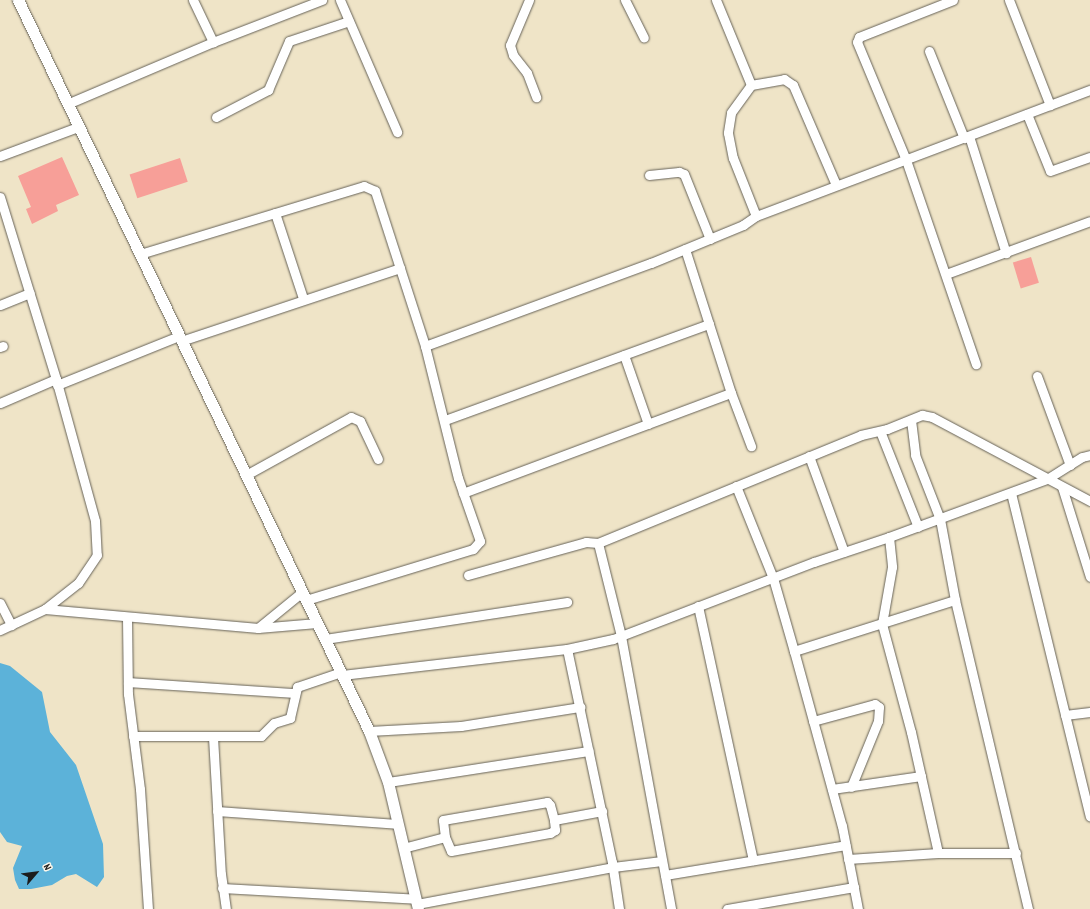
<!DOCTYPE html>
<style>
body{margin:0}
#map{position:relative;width:1090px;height:909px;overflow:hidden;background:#efe4c7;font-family:Dekko,sans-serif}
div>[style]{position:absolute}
.water>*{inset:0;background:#5cb2d9}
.building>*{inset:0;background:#f79f98;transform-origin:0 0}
.roads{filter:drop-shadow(0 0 1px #666258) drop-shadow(0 0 1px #666258)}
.minor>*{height:9px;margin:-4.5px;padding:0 4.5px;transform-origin:4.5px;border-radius:4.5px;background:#fff}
.tertiary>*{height:11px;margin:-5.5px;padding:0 5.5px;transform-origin:5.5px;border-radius:5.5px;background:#fff}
span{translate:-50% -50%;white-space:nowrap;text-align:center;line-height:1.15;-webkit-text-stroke:3px #fbf7ec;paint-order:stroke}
.north{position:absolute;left:16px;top:853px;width:40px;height:40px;-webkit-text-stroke:3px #fbf7ec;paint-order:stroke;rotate:62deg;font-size:11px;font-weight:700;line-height:16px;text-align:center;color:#1c1c1c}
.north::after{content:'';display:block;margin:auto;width:14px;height:18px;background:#1c1c1c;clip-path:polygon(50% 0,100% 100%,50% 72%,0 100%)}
</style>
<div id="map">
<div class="water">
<i style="clip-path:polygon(0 663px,10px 666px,42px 692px,50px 732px,76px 765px,103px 844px,104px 877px,97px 887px,76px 874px,67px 876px,52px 885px,31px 889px,19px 889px,15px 880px,13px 868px,22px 846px,7px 842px,0 832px)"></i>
</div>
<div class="building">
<i style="clip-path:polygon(62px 157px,79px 195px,56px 205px,58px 211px,32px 224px,26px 209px,31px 207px,18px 176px)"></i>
<i style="left:180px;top:158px;width:25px;height:53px;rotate:72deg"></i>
<i style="left:1031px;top:257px;width:27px;height:19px;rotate:73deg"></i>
</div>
<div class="roads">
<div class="minor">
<i style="left:193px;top:0;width:47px;rotate:64.5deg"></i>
<i style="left:340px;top:0;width:144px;rotate:66.6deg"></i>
<i style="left:529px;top:0;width:49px;rotate:112.9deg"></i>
<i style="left:510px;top:45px;width:10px;rotate:73deg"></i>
<i style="left:513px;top:55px;width:23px;rotate:52deg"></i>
<i style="left:527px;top:73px;width:26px;rotate:69deg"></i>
<i style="left:625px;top:0;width:42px;rotate:63.4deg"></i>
<i style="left:716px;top:0;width:92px;rotate:67.6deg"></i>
<i style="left:751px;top:85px;width:34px;rotate:-10deg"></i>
<i style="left:784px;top:79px;width:11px;rotate:34deg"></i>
<i style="left:793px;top:85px;width:109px;rotate:66.7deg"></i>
<i style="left:953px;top:0;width:101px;rotate:158.5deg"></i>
<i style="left:859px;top:37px;width:5px;rotate:112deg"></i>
<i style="left:857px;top:42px;width:128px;rotate:67.4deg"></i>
<i style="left:906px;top:160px;width:216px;rotate:71.1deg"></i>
<i style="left:1009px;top:0;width:113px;rotate:68.7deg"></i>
<i style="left:929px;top:51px;width:94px;rotate:68.1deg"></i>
<i style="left:751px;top:85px;width:34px;rotate:126deg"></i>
<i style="left:731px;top:113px;width:20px;rotate:99deg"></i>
<i style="left:728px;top:133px;width:25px;rotate:79deg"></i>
<i style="left:733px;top:158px;width:62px;rotate:68.4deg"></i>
<i style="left:67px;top:104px;width:159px;rotate:-23deg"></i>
<i style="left:213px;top:42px;width:117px;rotate:-21.1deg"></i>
<i style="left:1027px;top:114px;width:61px;rotate:68deg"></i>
<i style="left:1050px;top:171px;width:42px;rotate:-19.3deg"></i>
<i style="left:216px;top:117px;width:59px;rotate:-27.4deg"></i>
<i style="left:268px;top:90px;width:53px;rotate:-66.8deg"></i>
<i style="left:289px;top:41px;width:63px;rotate:-18.4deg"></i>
<i style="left:969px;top:136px;width:123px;rotate:72.5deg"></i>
<i style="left:0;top:156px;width:83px;rotate:-20.4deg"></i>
<i style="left:649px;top:175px;width:30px;rotate:-6deg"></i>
<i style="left:679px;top:172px;width:5px;rotate:22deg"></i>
<i style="left:684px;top:174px;width:70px;rotate:68.2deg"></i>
<i style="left:0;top:197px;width:190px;rotate:72.9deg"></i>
<i style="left:56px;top:379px;width:147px;rotate:74.6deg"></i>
<i style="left:95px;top:521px;width:34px;rotate:87deg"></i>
<i style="left:97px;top:555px;width:34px;rotate:124deg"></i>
<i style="left:78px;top:583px;width:42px;rotate:141.8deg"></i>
<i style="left:45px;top:609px;width:50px;rotate:155deg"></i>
<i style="left:275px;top:213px;width:89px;rotate:71.8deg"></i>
<i style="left:685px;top:249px;width:151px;rotate:72.3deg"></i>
<i style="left:731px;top:393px;width:57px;rotate:69.3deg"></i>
<i style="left:140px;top:254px;width:234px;rotate:-16.9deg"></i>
<i style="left:364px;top:186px;width:12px;rotate:24deg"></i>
<i style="left:375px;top:191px;width:163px;rotate:72.1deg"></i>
<i style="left:425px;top:346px;width:136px;rotate:76deg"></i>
<i style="left:458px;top:478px;width:67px;rotate:70.8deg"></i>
<i style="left:480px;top:541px;width:11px;rotate:131deg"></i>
<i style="left:473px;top:549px;width:175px;rotate:163deg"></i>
<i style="left:946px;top:274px;width:153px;rotate:-20.2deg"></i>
<i style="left:0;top:305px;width:32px;rotate:-22deg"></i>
<i style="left:181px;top:341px;width:231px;rotate:-18.4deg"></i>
<i style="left:425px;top:346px;width:241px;rotate:-20.2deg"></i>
<i style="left:651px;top:263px;width:100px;rotate:-22.4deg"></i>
<i style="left:743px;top:225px;width:16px;rotate:-35deg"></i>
<i style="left:756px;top:216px;width:357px;rotate:-20.7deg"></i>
<i style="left:0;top:347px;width:3px;rotate:-18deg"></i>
<i style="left:624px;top:355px;width:73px;rotate:70.8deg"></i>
<i style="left:1037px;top:376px;width:95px;rotate:69.7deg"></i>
<i style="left:57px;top:385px;width:131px;rotate:-21.9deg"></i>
<i style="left:0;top:403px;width:61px;rotate:-23.2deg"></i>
<i style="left:445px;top:420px;width:281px;rotate:-20deg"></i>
<i style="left:911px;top:420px;width:35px;rotate:83deg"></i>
<i style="left:915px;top:455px;width:69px;rotate:68.7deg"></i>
<i style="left:940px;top:519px;width:82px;rotate:79.5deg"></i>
<i style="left:955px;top:600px;width:318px;rotate:76.7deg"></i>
<i style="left:880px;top:431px;width:103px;rotate:68.4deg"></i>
<i style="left:809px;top:456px;width:102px;rotate:70deg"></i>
<i style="left:246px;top:475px;width:120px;rotate:-28.9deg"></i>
<i style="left:351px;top:417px;width:10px;rotate:24deg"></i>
<i style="left:360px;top:421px;width:42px;rotate:64.7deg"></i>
<i style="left:736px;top:486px;width:99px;rotate:68.1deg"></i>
<i style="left:773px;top:578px;width:76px;rotate:74deg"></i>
<i style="left:794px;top:651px;width:181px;rotate:74.7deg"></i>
<i style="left:842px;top:826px;width:85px;rotate:79.1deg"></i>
<i style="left:1062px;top:487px;width:94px;rotate:72.7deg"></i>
<i style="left:463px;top:493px;width:286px;rotate:-20.5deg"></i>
<i style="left:1011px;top:493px;width:333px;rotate:76.3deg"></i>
<i style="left:889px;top:537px;width:30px;rotate:84deg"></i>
<i style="left:892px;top:567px;width:58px;rotate:100deg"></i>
<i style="left:882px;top:624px;width:112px;rotate:75deg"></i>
<i style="left:911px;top:732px;width:124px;rotate:77.4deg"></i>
<i style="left:598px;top:543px;width:96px;rotate:76.1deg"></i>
<i style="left:621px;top:636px;width:278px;rotate:79.6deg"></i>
<i style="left:468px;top:575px;width:123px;rotate:-15.6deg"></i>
<i style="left:586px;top:542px;width:12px;rotate:5deg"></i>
<i style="left:598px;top:543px;width:284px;rotate:-22.3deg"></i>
<i style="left:861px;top:435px;width:27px;rotate:-13deg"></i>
<i style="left:887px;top:429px;width:38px;rotate:-22deg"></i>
<i style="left:922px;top:415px;width:10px;rotate:11deg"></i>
<i style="left:932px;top:417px;width:179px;rotate:28deg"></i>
<i style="left:0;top:603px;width:25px;rotate:63deg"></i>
<i style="left:698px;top:606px;width:260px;rotate:77.8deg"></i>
<i style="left:45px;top:609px;width:214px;rotate:5.1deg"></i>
<i style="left:258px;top:628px;width:59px;rotate:-4.8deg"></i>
<i style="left:127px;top:617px;width:77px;rotate:89.3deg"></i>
<i style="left:128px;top:694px;width:96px;rotate:82.8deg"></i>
<i style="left:140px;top:789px;width:120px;rotate:86.2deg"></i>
<i style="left:258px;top:628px;width:57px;rotate:-39.3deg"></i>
<i style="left:325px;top:639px;width:245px;rotate:-8.7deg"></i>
<i style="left:567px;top:649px;width:218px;rotate:78.1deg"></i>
<i style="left:612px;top:862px;width:48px;rotate:81.5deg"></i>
<i style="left:794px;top:651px;width:169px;rotate:-17.6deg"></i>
<i style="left:342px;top:675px;width:226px;rotate:-6.6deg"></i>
<i style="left:567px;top:649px;width:47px;rotate:-12.3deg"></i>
<i style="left:613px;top:639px;width:215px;rotate:-21deg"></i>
<i style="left:814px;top:562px;width:79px;rotate:-18.4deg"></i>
<i style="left:889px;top:537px;width:168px;rotate:-20.2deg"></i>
<i style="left:1047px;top:479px;width:41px;rotate:-32.2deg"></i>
<i style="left:1082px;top:457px;width:8px;rotate:-14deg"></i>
<i style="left:128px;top:682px;width:167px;rotate:3.8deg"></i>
<i style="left:1065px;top:715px;width:25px;rotate:-7deg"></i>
<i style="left:813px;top:721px;width:64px;rotate:-15.3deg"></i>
<i style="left:875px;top:704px;width:5px;rotate:37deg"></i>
<i style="left:879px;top:707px;width:14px;rotate:94deg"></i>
<i style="left:878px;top:721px;width:71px;rotate:112.2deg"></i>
<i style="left:369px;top:731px;width:92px;rotate:-3.1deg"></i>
<i style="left:461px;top:726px;width:121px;rotate:-9.1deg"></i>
<i style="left:133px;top:736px;width:128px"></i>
<i style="left:261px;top:736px;width:18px;rotate:-45deg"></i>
<i style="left:274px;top:723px;width:17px;rotate:-17deg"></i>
<i style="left:290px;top:718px;width:32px;rotate:-77deg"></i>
<i style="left:297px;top:687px;width:46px;rotate:-18.8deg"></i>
<i style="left:213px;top:737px;width:137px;rotate:86.7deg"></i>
<i style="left:221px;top:874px;width:35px;rotate:82deg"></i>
<i style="left:388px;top:782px;width:203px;rotate:-8.8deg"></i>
<i style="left:832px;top:789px;width:90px;rotate:-8.3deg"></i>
<i style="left:217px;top:811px;width:180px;rotate:4.1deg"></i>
<i style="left:445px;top:837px;width:17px;rotate:-97deg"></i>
<i style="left:443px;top:820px;width:106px;rotate:-9.8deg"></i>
<i style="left:547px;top:802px;width:4px;rotate:45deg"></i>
<i style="left:550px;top:805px;width:16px;rotate:75deg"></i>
<i style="left:403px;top:848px;width:43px;rotate:-14.7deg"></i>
<i style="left:445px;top:837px;width:15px;rotate:67deg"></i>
<i style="left:451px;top:851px;width:101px;rotate:-10.3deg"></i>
<i style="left:550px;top:833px;width:6px;rotate:-31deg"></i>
<i style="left:555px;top:830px;width:10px;rotate:-96deg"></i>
<i style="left:554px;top:820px;width:49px;rotate:-10.6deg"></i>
<i style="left:848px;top:859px;width:90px;rotate:-3.8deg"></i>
<i style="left:938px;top:853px;width:78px"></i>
<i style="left:665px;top:875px;width:183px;rotate:-9.4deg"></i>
<i style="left:222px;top:888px;width:194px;rotate:3.2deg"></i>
<i style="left:417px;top:904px;width:199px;rotate:-10.7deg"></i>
<i style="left:613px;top:867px;width:49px;rotate:-7deg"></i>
<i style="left:727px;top:909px;width:129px;rotate:-9.8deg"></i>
</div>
<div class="tertiary">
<i style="left:18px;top:0;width:811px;rotate:64.35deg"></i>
<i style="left:369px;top:731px;width:54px;rotate:69.6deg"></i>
<i style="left:388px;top:782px;width:130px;rotate:76.7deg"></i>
</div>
</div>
<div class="north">N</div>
</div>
